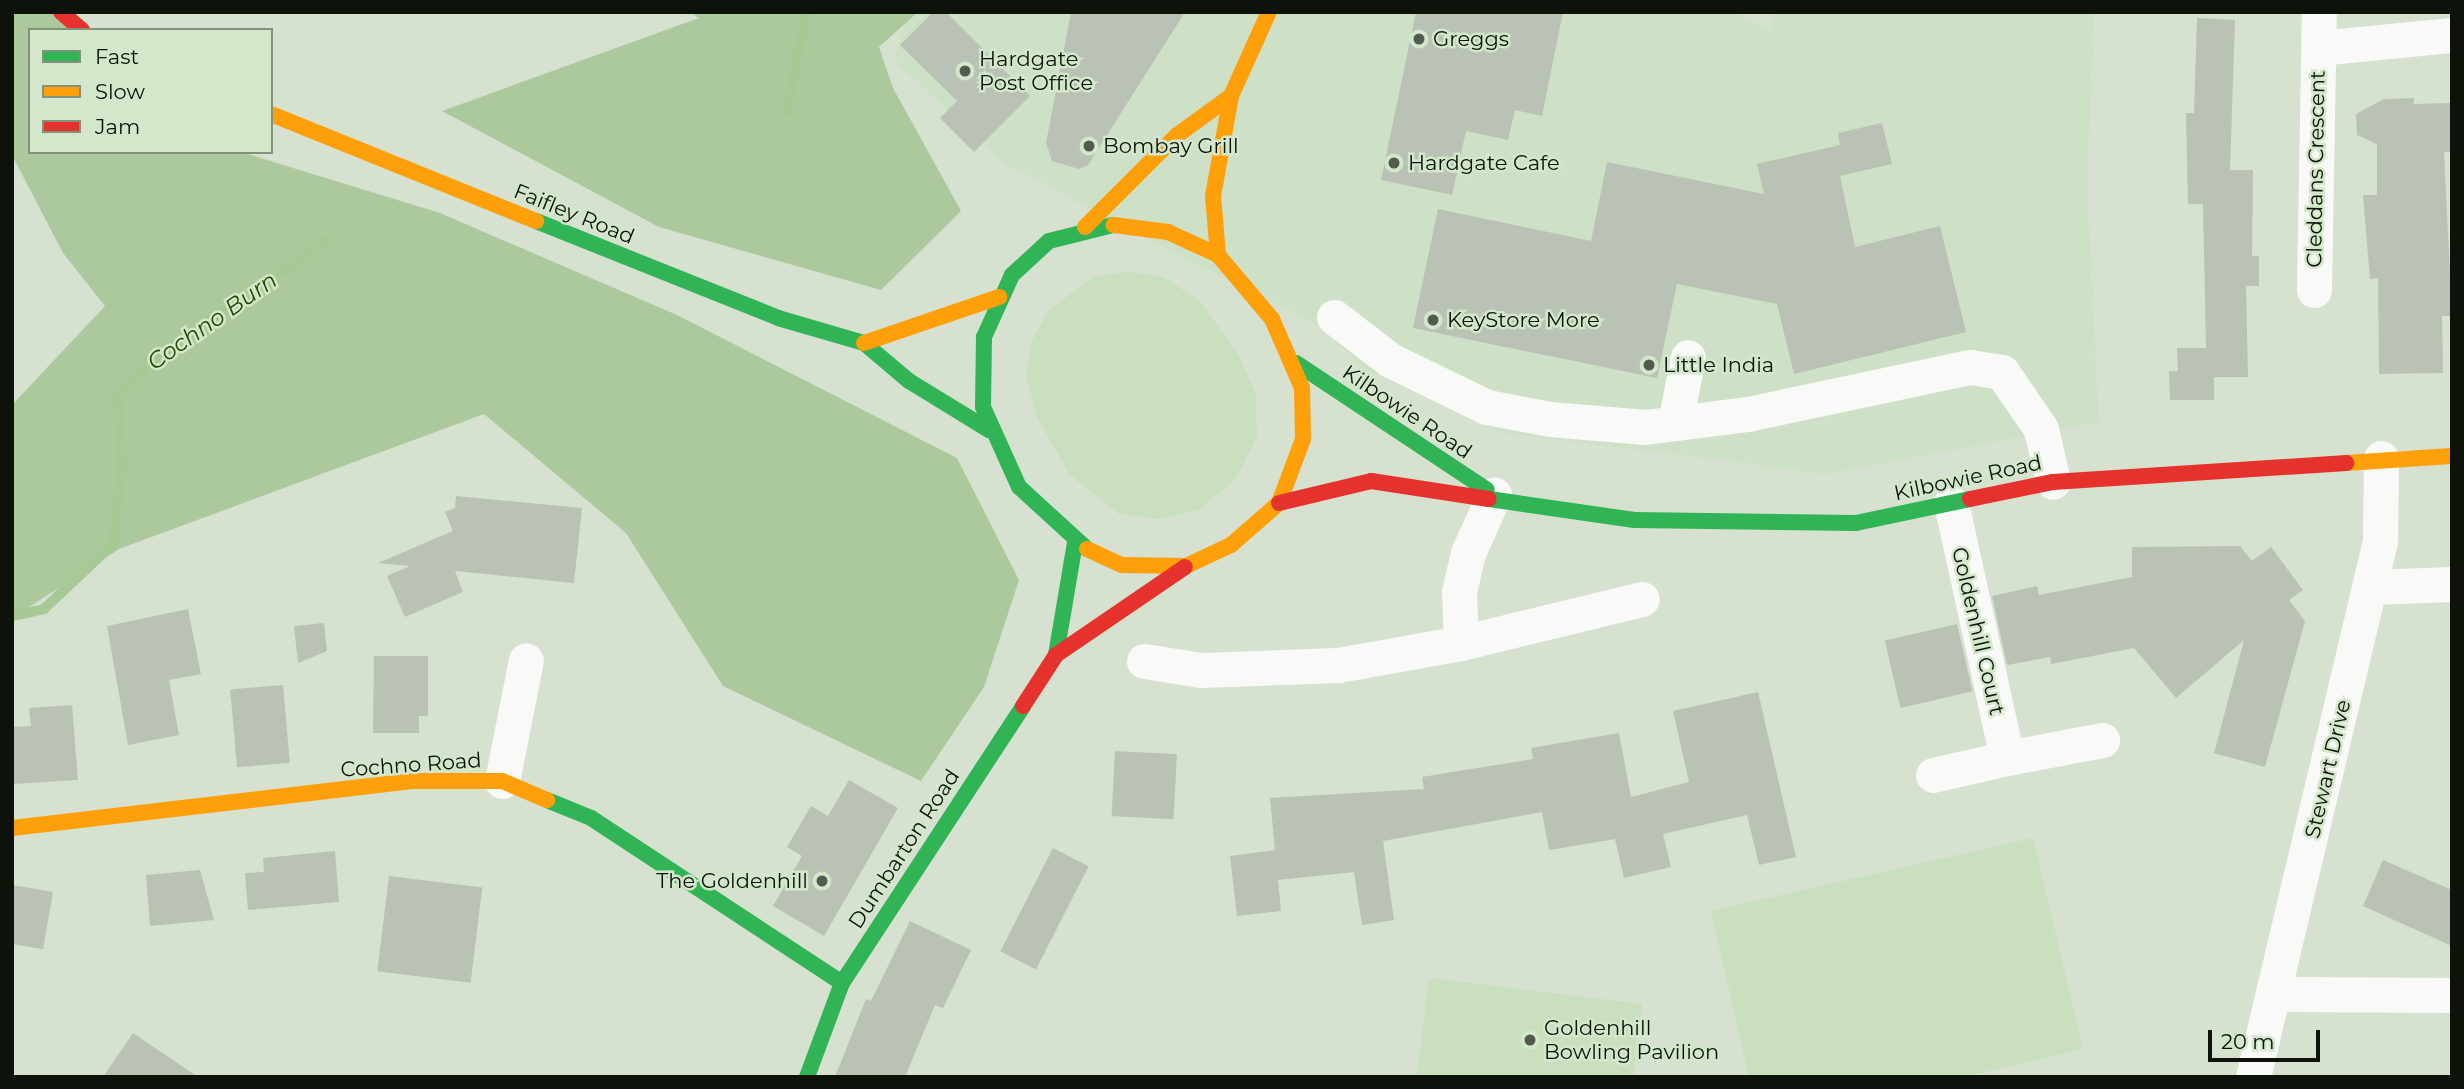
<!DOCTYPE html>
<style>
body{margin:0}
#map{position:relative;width:2464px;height:1089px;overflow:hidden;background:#d6e1d0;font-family:Montserrat,sans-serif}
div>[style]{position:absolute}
.built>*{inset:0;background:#cee0c6}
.green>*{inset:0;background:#c9dfbe}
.forest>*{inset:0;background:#acc99d}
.stream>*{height:10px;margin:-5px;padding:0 5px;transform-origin:5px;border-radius:5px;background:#a6c995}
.building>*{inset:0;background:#b9c2b4;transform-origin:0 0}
.street>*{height:35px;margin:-17.5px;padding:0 17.5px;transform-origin:17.5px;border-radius:17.5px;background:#f9faf8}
.fast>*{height:16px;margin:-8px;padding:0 8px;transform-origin:8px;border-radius:8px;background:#30b455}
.slow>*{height:16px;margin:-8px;padding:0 8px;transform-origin:8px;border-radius:8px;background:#ff9f0a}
.jam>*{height:16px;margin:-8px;padding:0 8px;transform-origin:8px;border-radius:8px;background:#e5322d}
.dots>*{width:19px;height:19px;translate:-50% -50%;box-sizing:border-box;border:4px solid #d3e7ca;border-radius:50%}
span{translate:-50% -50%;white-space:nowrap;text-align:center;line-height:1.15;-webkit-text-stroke:5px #d3e7ca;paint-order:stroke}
.poi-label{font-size:21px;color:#0d130a}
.left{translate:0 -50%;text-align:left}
.right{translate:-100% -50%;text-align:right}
.street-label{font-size:21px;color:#0d130a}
.water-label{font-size:23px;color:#204900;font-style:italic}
.frame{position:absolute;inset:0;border:14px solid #0d130a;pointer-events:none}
.legend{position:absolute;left:28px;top:28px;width:245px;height:126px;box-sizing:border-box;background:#d3e7ca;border:2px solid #84927d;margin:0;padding:9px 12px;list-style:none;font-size:21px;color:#0d130a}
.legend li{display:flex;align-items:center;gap:14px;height:35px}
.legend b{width:35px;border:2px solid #84927d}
.scale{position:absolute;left:2208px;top:1030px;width:112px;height:32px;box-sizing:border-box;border:4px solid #0d130a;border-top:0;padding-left:9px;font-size:21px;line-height:24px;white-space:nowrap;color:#0d130a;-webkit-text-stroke:5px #d3e7ca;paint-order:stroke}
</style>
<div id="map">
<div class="built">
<i style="clip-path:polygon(910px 12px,1731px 12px,1769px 31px,1775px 12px,2094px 12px,2087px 187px,2099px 422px,1827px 474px,1500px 432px,1365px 369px,1318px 326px,1008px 166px,894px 60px)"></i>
</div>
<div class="green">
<i style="clip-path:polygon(1127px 271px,1163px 277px,1200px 301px,1238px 354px,1256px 394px,1257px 437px,1235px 480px,1198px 510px,1159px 519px,1119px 514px,1070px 475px,1037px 417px,1026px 376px,1031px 343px,1048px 311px,1093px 277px)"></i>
<i style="clip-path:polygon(2033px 838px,2083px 1049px,1963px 1077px,1749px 1077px,1711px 911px)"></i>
<i style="clip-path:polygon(1429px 978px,1642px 1004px,1633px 1077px,1417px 1077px)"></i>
</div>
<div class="forest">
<i style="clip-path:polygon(12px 12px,63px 12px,67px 30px,30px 30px,30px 152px,241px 152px,440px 213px,677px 315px,957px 458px,1019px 580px,984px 687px,921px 781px,723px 686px,626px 533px,484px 414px,119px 549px,12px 618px,12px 405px,105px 306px,63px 253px,12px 155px)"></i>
<i style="clip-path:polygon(690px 12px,918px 12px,879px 47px,893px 88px,961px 211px,881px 290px,659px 227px,442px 111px,699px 18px)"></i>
</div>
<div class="stream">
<i style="left:787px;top:111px;width:101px;rotate:-79.1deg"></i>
<i style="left:12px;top:616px;width:33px;rotate:-12deg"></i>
<i style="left:44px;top:609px;width:95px;rotate:-43.3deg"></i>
<i style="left:113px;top:544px;width:79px;rotate:-83.4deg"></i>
<i style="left:122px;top:466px;width:69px;rotate:-93.3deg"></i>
<i style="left:118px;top:397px;width:46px;rotate:-47.6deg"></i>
<i style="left:149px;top:363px;width:220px;rotate:-34.6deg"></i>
</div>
<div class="building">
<i style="clip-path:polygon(933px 12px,946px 12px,1030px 96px,974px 152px,940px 118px,957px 101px,900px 45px)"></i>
<i style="clip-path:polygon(1071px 12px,1185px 12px,1088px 165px,1079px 169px,1052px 161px,1046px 143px)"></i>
<i style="clip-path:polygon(1416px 12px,1563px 12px,1542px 116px,1515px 110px,1508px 140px,1466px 131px,1452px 195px,1381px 180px)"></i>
<i style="clip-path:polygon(2197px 18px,2235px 20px,2230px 170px,2253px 170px,2252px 256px,2259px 256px,2259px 286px,2246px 286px,2248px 377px,2214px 377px,2214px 400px,2170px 400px,2169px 371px,2178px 371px,2177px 348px,2206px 348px,2203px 204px,2188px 204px,2186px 113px,2194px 113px)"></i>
<i style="clip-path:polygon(2414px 98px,2414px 104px,2452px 103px,2452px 152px,2444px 152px,2452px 316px,2442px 316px,2443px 373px,2379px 374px,2378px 278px,2370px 279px,2363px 195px,2377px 195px,2377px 144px,2357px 135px,2356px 114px,2384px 99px)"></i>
<i style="clip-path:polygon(1882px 123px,1892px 164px,1840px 176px,1855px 247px,1940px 226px,1966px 332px,1794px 374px,1777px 304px,1677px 284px,1657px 378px,1413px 328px,1438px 209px,1591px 241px,1607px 162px,1764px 194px,1757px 164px,1840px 145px,1838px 133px)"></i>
<i style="clip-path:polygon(456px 496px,582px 508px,574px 583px,455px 571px,463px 592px,405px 617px,387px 576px,410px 566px,378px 563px,453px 531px,445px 512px,455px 508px)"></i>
<i style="clip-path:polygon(2240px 546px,2252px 561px,2271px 547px,2303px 590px,2289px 600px,2305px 621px,2265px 767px,2214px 753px,2244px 640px,2176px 698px,2134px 648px,2051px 664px,2050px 657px,2007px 665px,1992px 596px,2037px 586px,2039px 595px,2132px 577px,2132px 547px)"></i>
<i style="clip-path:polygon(188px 609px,201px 674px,169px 680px,179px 735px,128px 745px,107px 626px)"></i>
<i style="clip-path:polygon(324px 623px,327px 651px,298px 663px,294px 626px)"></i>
<i style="left:1957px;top:624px;width:69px;height:74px;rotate:77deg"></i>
<i style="clip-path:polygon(374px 656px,428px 656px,428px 716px,419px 716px,419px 733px,373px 733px)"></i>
<i style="left:283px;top:685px;width:78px;height:53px;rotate:85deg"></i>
<i style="clip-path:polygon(1758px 692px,1796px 857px,1759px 865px,1747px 815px,1663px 834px,1671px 867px,1624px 878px,1615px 839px,1549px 850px,1542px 812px,1383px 841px,1394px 920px,1362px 925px,1354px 872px,1278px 880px,1281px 911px,1237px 916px,1230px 856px,1275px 850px,1270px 798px,1424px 789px,1422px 777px,1533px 759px,1531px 748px,1619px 733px,1631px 797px,1689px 782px,1673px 711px)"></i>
<i style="clip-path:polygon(72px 705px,78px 780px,14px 784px,12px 727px,31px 726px,29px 708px)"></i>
<i style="left:1115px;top:751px;width:62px;height:65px;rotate:3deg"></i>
<i style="clip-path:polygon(849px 780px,898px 808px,824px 936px,773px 906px,802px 856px,787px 847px,811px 806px,828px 816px)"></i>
<i style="left:1053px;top:848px;width:40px;height:116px;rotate:27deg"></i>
<i style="clip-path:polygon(335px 851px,339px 902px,248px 910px,245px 873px,264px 872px,263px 858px)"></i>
<i style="clip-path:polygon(2383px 860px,2452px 890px,2452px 946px,2363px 906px)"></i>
<i style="clip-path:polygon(200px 870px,214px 920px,150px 926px,146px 875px)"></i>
<i style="left:389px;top:876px;width:94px;height:96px;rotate:7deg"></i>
<i style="clip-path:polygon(12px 885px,53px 892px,43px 949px,12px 944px)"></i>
<i style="clip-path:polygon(910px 921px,971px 950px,943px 1008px,935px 1005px,905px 1077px,835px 1077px,866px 999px,871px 1001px)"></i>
<i style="clip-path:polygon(133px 1033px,198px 1077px,103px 1077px)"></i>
</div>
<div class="street">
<i style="left:2319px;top:48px;width:134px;rotate:-5.6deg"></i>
<i style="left:2314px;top:290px;width:278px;rotate:-89deg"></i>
<i style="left:1334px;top:317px;width:71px;rotate:37.5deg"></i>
<i style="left:1390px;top:360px;width:108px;rotate:25.9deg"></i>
<i style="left:1487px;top:407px;width:64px;rotate:10.8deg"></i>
<i style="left:1550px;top:419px;width:95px;rotate:4.8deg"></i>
<i style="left:1645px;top:427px;width:104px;rotate:-7.2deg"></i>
<i style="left:1748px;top:414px;width:227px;rotate:-12deg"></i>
<i style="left:1970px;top:367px;width:32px;rotate:9deg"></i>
<i style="left:2002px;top:372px;width:69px;rotate:55.6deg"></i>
<i style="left:2041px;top:429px;width:54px;rotate:77.2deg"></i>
<i style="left:1675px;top:423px;width:67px;rotate:-78.9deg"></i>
<i style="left:1951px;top:503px;width:261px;rotate:77.6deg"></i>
<i style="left:2007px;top:758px;width:97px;rotate:-10.7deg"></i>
<i style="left:2371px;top:587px;width:81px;rotate:-2.1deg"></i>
<i style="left:1461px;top:643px;width:51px;rotate:-92.2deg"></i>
<i style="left:1459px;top:592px;width:40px;rotate:-77deg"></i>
<i style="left:1468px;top:553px;width:64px;rotate:-65.9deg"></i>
<i style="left:1144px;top:661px;width:58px;rotate:9deg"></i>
<i style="left:1201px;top:670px;width:137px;rotate:-2.1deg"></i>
<i style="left:1338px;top:665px;width:125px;rotate:-10.1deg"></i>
<i style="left:1461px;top:643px;width:186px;rotate:-13.7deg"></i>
<i style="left:1933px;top:775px;width:76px;rotate:-12.9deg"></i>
<i style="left:502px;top:781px;width:123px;rotate:-78.8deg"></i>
<i style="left:2275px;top:994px;width:177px;rotate:0.3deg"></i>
<i style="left:2253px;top:1077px;width:551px;rotate:-76.67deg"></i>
<i style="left:2380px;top:541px;width:83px;rotate:-89.3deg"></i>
</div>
<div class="fast">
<i style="left:536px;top:221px;width:261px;rotate:21.8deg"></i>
<i style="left:778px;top:318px;width:90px;rotate:16.2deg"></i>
<i style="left:864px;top:343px;width:59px;rotate:40.2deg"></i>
<i style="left:909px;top:381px;width:94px;rotate:31.5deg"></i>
<i style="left:1296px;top:363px;width:229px;rotate:33.6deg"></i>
<i style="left:1489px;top:499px;width:147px;rotate:8.2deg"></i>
<i style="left:1634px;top:520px;width:222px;rotate:0.8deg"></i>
<i style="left:1856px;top:523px;width:116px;rotate:-11.9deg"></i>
<i style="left:1087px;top:549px;width:92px;rotate:-137.6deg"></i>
<i style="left:1019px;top:487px;width:88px;rotate:-114.2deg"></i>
<i style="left:983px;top:407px;width:70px;rotate:-89.2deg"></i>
<i style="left:984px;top:337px;width:68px;rotate:-65.7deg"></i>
<i style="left:1012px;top:275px;width:50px;rotate:-42.6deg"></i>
<i style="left:1049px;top:241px;width:66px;rotate:-14deg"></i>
<i style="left:1056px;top:655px;width:114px;rotate:-80.4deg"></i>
<i style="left:547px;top:800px;width:48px;rotate:22.2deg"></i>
<i style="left:591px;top:818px;width:300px;rotate:33.3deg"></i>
<i style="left:807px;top:1077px;width:100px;rotate:-69.6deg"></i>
<i style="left:842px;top:983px;width:331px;rotate:-56.8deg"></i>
</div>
<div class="slow">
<i style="left:271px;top:114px;width:286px;rotate:22deg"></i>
<i style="left:1085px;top:227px;width:129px;rotate:-45deg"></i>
<i style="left:1176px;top:136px;width:68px;rotate:-36deg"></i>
<i style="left:1218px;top:255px;width:59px;rotate:-94.8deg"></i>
<i style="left:1213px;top:196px;width:102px;rotate:-79.8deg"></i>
<i style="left:1231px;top:96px;width:92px;rotate:-65.7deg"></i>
<i style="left:864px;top:343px;width:143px;rotate:-18.8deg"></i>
<i style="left:2346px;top:463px;width:106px;rotate:-3.8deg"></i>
<i style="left:1087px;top:549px;width:38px;rotate:25deg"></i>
<i style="left:1122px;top:565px;width:64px;rotate:0.9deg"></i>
<i style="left:1186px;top:566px;width:50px;rotate:-25deg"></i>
<i style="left:1231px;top:545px;width:64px;rotate:-41.2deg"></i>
<i style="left:1279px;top:503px;width:68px;rotate:-69.4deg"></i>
<i style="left:1303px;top:439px;width:51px;rotate:-91.1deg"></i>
<i style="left:1302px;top:388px;width:75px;rotate:-113.5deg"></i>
<i style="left:1272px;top:319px;width:84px;rotate:-130.2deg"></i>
<i style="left:1218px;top:255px;width:55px;rotate:-155.3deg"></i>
<i style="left:1168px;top:232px;width:55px;rotate:-172.7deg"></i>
<i style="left:12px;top:828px;width:403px;rotate:-6.7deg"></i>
<i style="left:412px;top:781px;width:90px"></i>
<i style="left:502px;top:781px;width:49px;rotate:22.9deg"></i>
</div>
<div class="jam">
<i style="left:61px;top:12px;width:28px;rotate:41deg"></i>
<i style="left:1970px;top:499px;width:85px;rotate:-11.6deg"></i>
<i style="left:2053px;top:482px;width:294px;rotate:-3.7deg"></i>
<i style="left:1279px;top:503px;width:95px;rotate:-13.4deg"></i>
<i style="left:1371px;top:481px;width:119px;rotate:8.7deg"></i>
<i style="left:1023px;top:706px;width:61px;rotate:-57.1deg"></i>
<i style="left:1056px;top:655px;width:156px;rotate:-34.3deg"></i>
</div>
<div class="dots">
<i style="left:1419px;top:39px;background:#535b4f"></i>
<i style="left:965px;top:71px;background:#535b4f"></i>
<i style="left:1089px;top:146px;background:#535b4f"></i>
<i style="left:1394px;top:163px;background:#535b4f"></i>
<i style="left:1433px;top:320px;background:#535b4f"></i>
<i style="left:1649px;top:365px;background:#535b4f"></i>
<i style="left:822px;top:881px;background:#535b4f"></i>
<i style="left:1530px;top:1040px;background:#535b4f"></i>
</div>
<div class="poi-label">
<span class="left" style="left:1433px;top:39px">Greggs</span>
<span class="left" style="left:979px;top:71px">Hardgate<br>Post Office</span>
<span class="left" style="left:1103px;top:146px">Bombay Grill</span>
<span class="left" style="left:1408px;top:163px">Hardgate Cafe</span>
<span class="left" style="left:1447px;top:320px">KeyStore More</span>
<span class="left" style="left:1663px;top:365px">Little India</span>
<span class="right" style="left:808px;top:881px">The Goldenhill</span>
<span class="left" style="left:1544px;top:1040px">Goldenhill<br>Bowling Pavilion</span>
</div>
<div class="street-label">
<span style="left:2316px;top:169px;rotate:-89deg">Cleddans Crescent</span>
<span style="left:574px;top:214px;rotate:22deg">Faifley Road</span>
<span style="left:1407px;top:412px;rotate:34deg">Kilbowie Road</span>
<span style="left:1968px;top:478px;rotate:-12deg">Kilbowie Road</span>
<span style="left:1978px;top:631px;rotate:77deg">Goldenhill Court</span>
<span style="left:411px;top:765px;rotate:-4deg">Cochno Road</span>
<span style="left:2328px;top:769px;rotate:-77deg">Stewart Drive</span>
<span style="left:904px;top:849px;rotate:-57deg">Dumbarton Road</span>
</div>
<div class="water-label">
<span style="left:212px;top:321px;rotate:-35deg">Cochno Burn</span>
</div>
<div class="frame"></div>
<ul class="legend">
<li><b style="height:9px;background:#30b455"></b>Fast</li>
<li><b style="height:9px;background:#ff9f0a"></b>Slow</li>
<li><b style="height:9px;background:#e5322d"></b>Jam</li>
</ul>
<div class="scale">20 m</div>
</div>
